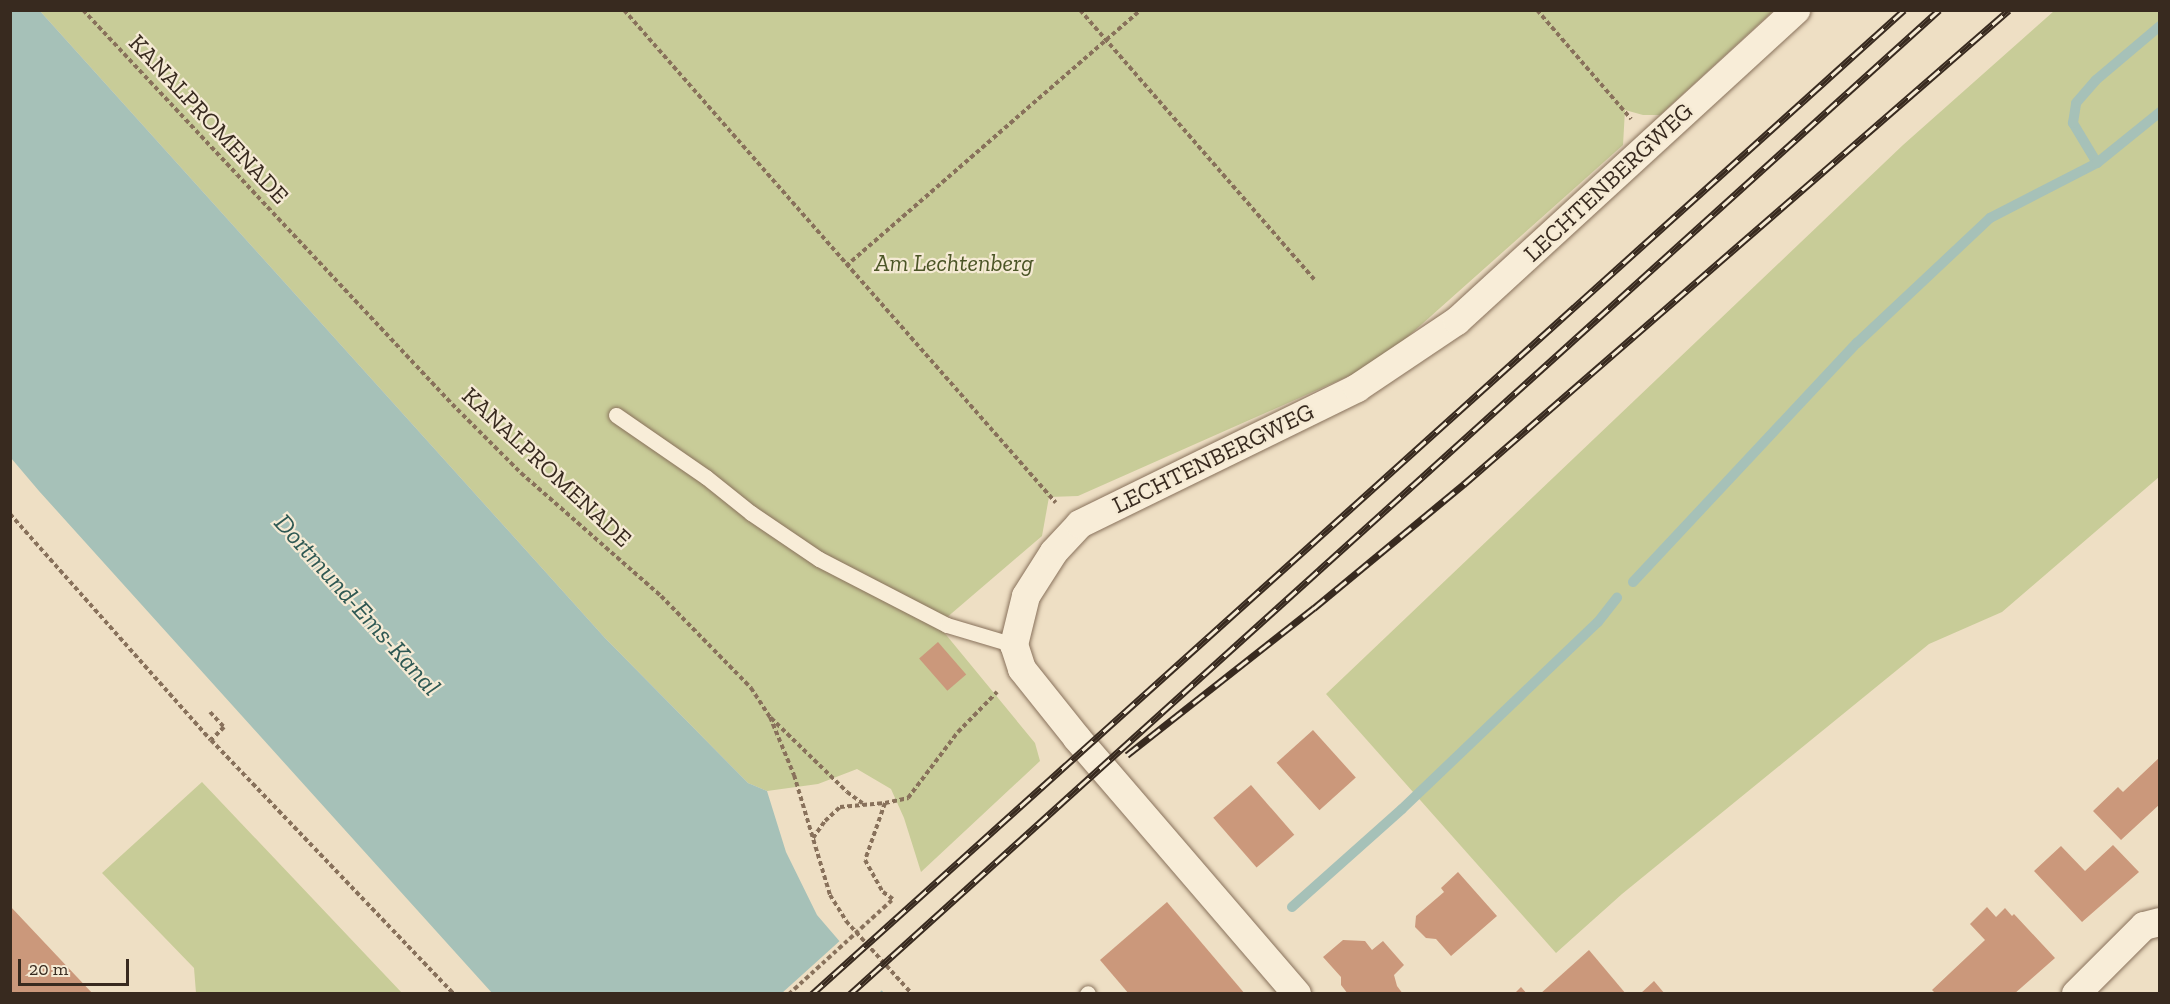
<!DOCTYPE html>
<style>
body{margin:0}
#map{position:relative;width:2170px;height:1004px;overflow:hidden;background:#eedfc4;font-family:"Zilla Slab",serif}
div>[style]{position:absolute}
.green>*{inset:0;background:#c8cc98}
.water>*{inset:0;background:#a6c1b8}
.pier>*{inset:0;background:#eedfc4}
.stream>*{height:10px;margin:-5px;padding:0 5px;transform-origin:5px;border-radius:5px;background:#a6c1b8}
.building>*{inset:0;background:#cb987b;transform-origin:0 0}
.path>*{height:4px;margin-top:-2px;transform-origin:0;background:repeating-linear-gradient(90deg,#88715b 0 4.5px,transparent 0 7.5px)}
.roads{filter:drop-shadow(0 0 2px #88715b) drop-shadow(0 0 2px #88715b)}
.lane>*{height:15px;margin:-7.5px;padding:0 7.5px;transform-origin:7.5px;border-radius:7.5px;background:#f8edd8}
.street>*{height:28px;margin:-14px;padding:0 14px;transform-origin:14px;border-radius:14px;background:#f8edd8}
.rail>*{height:7px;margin-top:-3.5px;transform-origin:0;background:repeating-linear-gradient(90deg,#f5ead4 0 14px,#382a1f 0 28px);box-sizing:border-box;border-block:2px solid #382a1f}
.path-bridge>*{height:4px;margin-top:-2px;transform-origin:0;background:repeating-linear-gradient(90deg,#88715b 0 4.5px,transparent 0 7.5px)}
span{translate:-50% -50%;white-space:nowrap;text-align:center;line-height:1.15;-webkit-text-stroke:4.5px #f5ead4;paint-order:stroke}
.street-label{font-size:24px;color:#382a1f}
.park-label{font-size:24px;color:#4b5526;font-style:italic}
.water-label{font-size:26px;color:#2e5853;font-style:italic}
.frame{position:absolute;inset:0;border:12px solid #382a1f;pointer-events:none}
.scale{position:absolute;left:18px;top:959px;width:111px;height:27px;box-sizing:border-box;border:3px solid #382a1f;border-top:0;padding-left:8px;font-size:18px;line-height:21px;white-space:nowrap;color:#382a1f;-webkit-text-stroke:4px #f5ead4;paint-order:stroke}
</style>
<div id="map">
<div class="green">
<i style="clip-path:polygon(40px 11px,1773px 11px,1660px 115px,1643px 115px,1625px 110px,1623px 145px,1394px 349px,1360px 371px,1078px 496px,1049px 497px,1042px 536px,938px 625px,1035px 743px,1040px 761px,921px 872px,904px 818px,891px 789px,857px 769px,818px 784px,767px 791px,748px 783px,605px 638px)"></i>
<i style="clip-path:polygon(2054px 11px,2159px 11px,2159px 477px,2002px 612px,1929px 644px,1622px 894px,1556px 953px,1326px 694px,1903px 145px)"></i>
<i style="clip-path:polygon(202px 782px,402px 993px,196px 993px,194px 968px,102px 873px)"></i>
</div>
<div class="water">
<i style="clip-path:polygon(10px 11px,40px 11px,605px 638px,748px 783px,767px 791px,786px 852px,817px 915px,884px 993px,492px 993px,39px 491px,11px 458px)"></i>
</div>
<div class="pier">
<i style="clip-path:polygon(843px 938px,884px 988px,878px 994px,782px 993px)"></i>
</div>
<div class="stream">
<i style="left:2097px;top:163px;width:47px;rotate:-121deg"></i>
<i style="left:2073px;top:123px;width:20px;rotate:-81deg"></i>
<i style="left:2076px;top:103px;width:30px;rotate:-49deg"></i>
<i style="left:2096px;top:80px;width:84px;rotate:-40.2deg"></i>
<i style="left:1633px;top:582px;width:328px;rotate:-46.9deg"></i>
<i style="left:1857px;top:343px;width:183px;rotate:-43.2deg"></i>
<i style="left:1990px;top:218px;width:120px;rotate:-27.2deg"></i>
<i style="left:2097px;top:163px;width:81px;rotate:-39deg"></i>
<i style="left:1292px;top:907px;width:147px;rotate:-41.7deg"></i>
<i style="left:1402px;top:809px;width:271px;rotate:-43.7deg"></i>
<i style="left:1598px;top:622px;width:31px;rotate:-52deg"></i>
</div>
<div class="building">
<i style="left:938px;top:642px;width:43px;height:25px;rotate:49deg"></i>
<i style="left:1313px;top:730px;width:64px;height:49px;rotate:48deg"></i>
<i style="clip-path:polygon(2160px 757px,2160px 804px,2121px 840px,2093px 811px,2118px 787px,2123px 792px)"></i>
<i style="left:1251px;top:785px;width:66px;height:50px;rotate:49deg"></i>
<i style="clip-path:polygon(2113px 845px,2139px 872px,2082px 922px,2034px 871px,2061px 846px,2085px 871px)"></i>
<i style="clip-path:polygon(1458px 872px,1497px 916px,1451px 956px,1436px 939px,1426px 938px,1415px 927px,1416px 916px,1444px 892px,1441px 888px)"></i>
<i style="clip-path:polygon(1167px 902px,1240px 988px,1245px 994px,1129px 994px,1100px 960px)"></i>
<i style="clip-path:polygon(10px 906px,93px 994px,10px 994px)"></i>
<i style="clip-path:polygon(1987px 907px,1996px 917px,2005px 908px,2012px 916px,2014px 914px,2055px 958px,2014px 994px,1936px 994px,1932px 990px,1985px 940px,1970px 924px)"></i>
<i style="clip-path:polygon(1343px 940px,1365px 941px,1372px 950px,1383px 941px,1404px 965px,1394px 975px,1397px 986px,1403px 994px,1348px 994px,1341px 985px,1341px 977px,1323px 957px)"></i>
<i style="clip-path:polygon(1589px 950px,1626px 994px,1540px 994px)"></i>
<i style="clip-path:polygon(1654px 981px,1665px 994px,1640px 994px)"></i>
<i style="clip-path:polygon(1521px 987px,1527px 994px,1514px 994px)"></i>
</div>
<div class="path">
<i style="left:83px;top:10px;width:540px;rotate:46.88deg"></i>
<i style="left:452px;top:404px;width:98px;rotate:45deg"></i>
<i style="left:521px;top:473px;width:186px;rotate:41.3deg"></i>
<i style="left:661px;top:596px;width:129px;rotate:45.6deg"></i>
<i style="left:751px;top:688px;width:35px;rotate:57deg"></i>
<i style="left:770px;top:717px;width:63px;rotate:67.5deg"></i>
<i style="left:794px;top:775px;width:125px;rotate:73.3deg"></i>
<i style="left:830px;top:895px;width:31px;rotate:58deg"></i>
<i style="left:846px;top:921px;width:98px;rotate:47.9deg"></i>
<i style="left:624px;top:10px;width:655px;rotate:48.77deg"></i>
<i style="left:1080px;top:10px;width:357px;rotate:49deg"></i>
<i style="left:1537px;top:10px;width:144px;rotate:49.2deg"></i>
<i style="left:846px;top:266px;width:390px;rotate:-41deg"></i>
<i style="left:10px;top:514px;width:302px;rotate:48.4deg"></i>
<i style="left:211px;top:740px;width:352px;rotate:46.3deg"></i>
<i style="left:210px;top:712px;width:21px;rotate:47deg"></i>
<i style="left:224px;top:727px;width:18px;rotate:135deg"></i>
<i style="left:771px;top:718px;width:106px;rotate:44.2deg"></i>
<i style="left:847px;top:792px;width:19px;rotate:36deg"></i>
<i style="left:885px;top:803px;width:60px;rotate:109.3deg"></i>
<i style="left:865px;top:860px;width:37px;rotate:61deg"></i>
<i style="left:883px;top:892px;width:12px;rotate:35deg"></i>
<i style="left:813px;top:838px;width:21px;rotate:-55deg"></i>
<i style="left:825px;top:821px;width:21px;rotate:-43deg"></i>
<i style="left:840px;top:807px;width:45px;rotate:-5.1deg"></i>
<i style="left:885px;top:803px;width:24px;rotate:-12deg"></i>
<i style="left:908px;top:798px;width:83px;rotate:-52.9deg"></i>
<i style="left:958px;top:732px;width:56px;rotate:-45.7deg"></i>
</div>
<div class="roads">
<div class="lane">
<i style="left:616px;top:415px;width:109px;rotate:34.6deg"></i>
<i style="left:706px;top:477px;width:58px;rotate:38.7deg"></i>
<i style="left:751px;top:513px;width:82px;rotate:34.1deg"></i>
<i style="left:819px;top:559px;width:144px;rotate:27.3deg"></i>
<i style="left:947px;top:625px;width:70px;rotate:16.6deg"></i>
<i style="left:1087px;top:994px;width:1px;rotate:-45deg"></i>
</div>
<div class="street">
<i style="left:1297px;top:994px;width:338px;rotate:-130.7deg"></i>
<i style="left:1077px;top:738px;width:88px;rotate:-128.6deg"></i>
<i style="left:1022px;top:669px;width:25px;rotate:-108deg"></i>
<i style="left:1014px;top:645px;width:50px;rotate:-76.2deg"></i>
<i style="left:1026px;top:596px;width:52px;rotate:-57.5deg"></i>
<i style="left:1054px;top:552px;width:38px;rotate:-47deg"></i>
<i style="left:1080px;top:524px;width:309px;rotate:-26.1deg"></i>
<i style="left:1357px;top:388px;width:120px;rotate:-33.8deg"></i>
<i style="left:1457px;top:321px;width:460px;rotate:-42.5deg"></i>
<i style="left:2076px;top:994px;width:96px;rotate:-45deg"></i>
<i style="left:2144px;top:926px;width:16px;rotate:-14deg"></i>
</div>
</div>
<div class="rail">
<i style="left:1127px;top:755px;width:238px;rotate:-38.2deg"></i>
<i style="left:1314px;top:608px;width:195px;rotate:-39.6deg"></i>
<i style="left:1464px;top:484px;width:722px;rotate:-41.01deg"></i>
<i style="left:812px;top:994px;width:1470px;rotate:-42.02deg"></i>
<i style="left:850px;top:994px;width:1468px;rotate:-42.1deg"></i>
</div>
<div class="path-bridge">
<i style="left:789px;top:994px;width:141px;rotate:-42.4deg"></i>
</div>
<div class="street-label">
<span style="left:209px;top:119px;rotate:47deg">KANALPROMENADE</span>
<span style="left:1608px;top:182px;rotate:-43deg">LECHTENBERGWEG</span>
<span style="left:1213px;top:458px;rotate:-26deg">LECHTENBERGWEG</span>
<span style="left:547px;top:467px;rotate:43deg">KANALPROMENADE</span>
</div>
<div class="park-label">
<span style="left:954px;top:263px">Am Lechtenberg</span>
</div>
<div class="water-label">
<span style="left:357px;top:605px;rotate:48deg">Dortmund-Ems-Kanal</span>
</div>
<div class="frame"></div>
<div class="scale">20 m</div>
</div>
